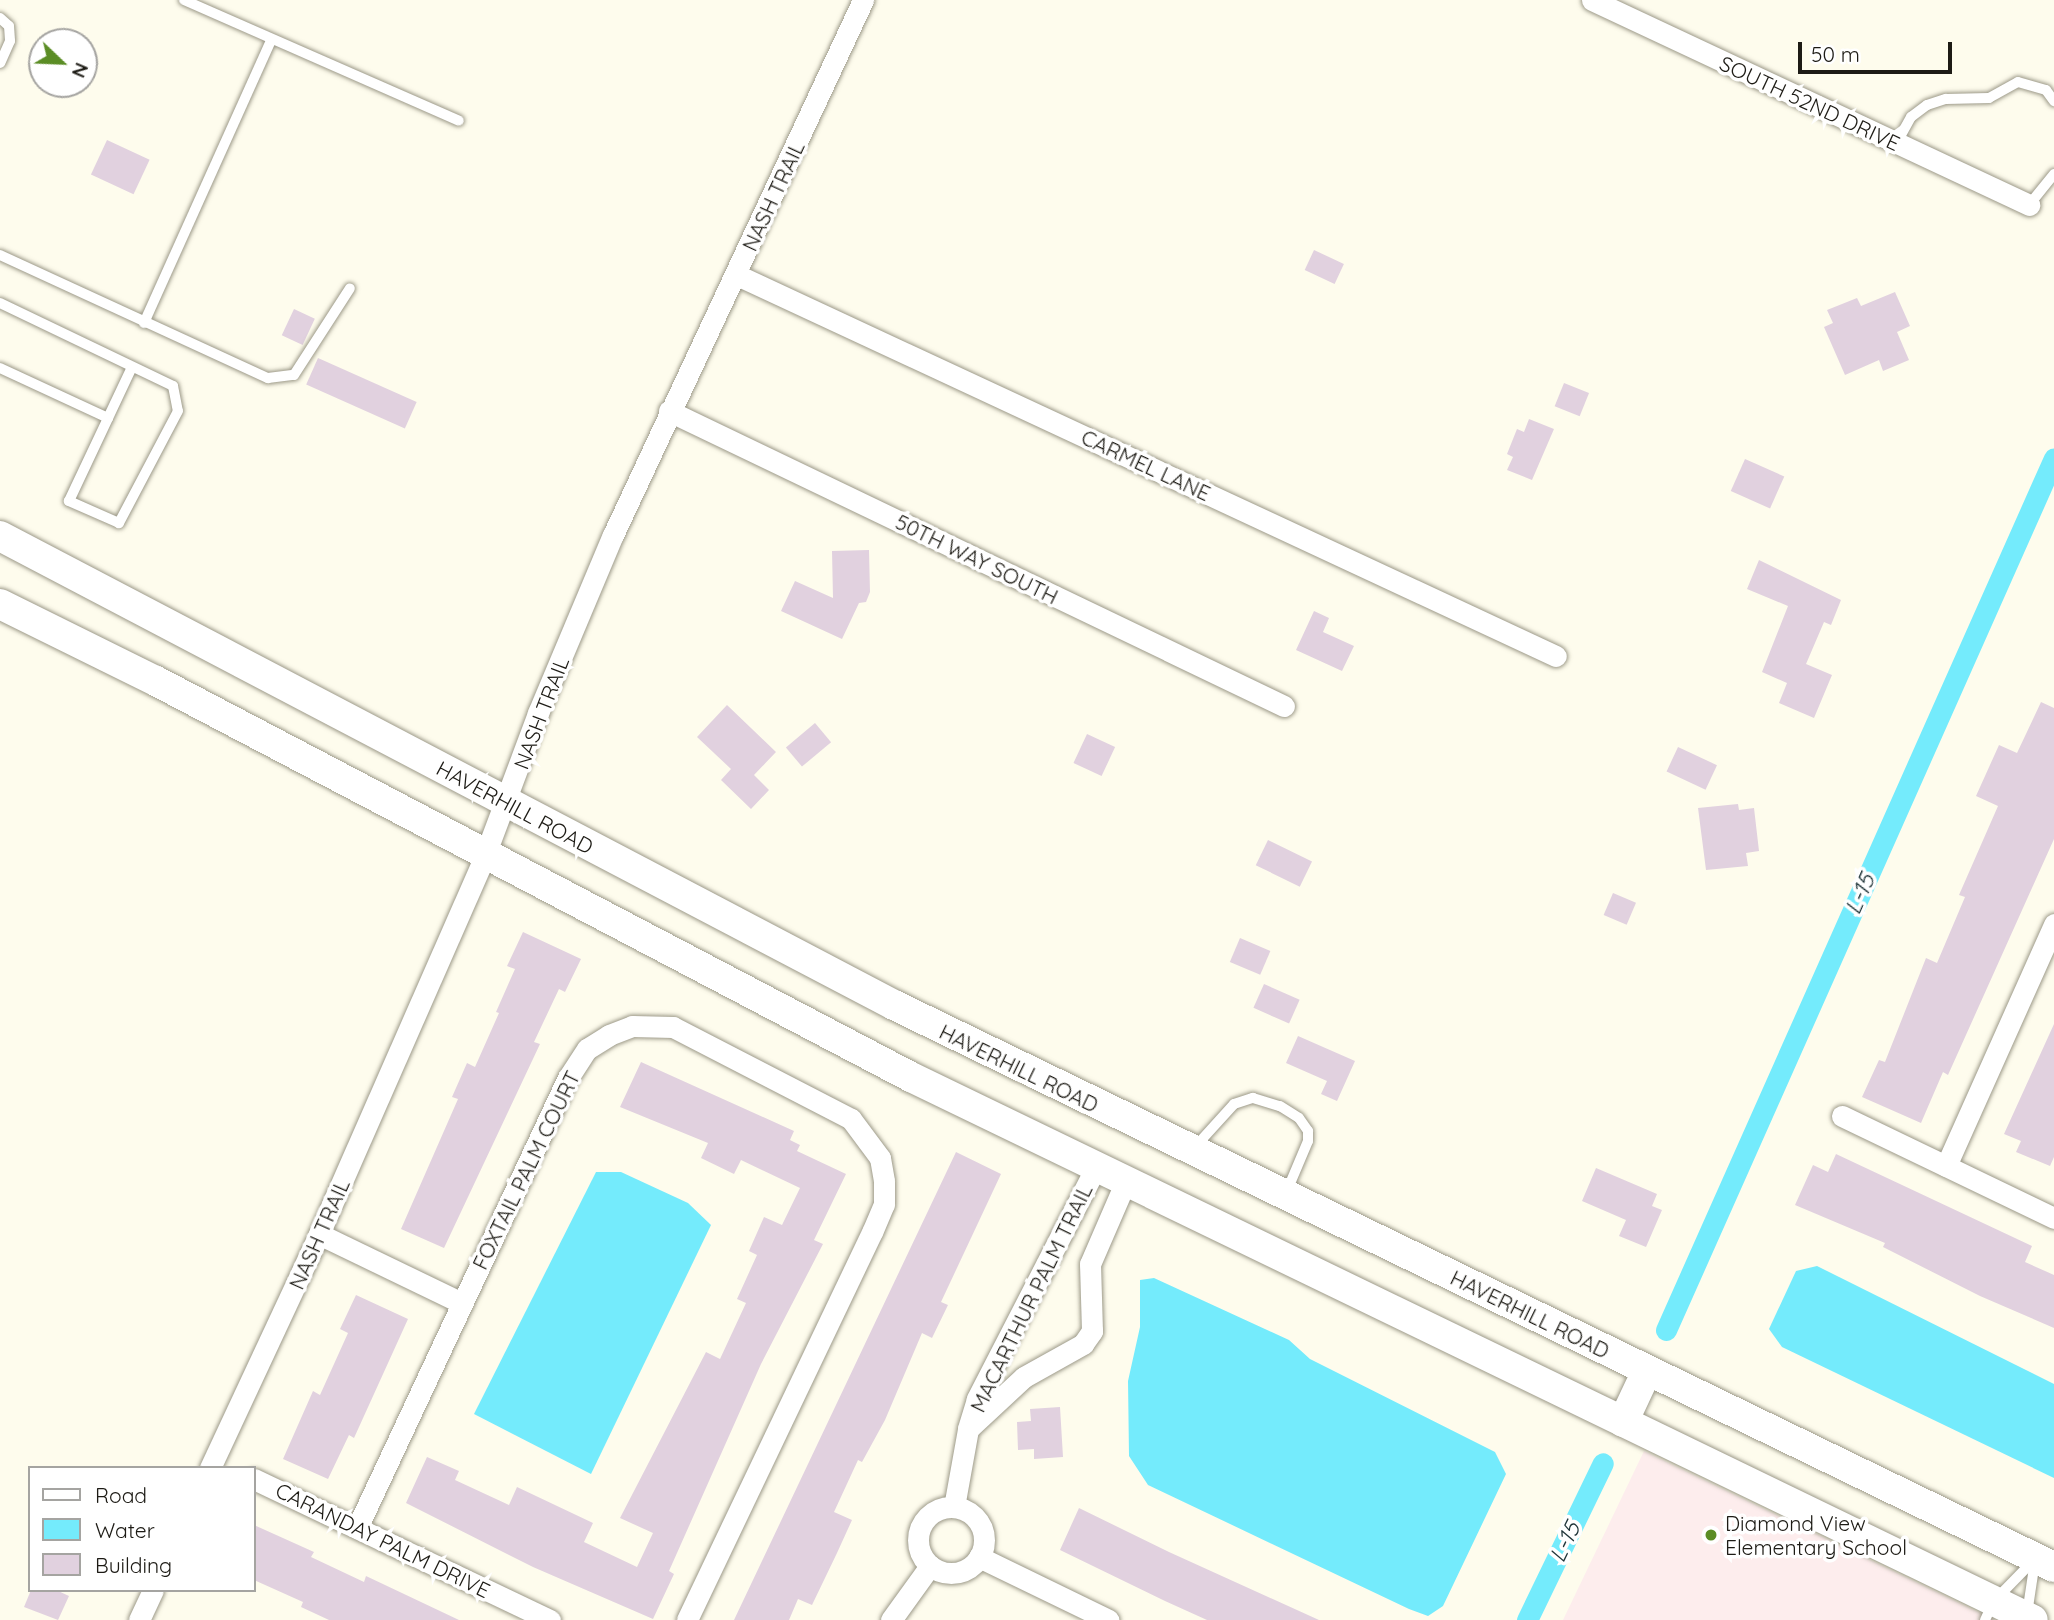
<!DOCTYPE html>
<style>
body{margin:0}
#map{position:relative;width:2054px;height:1620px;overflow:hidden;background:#fefced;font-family:Quicksand,sans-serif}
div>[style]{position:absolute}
.education>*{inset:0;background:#fdeded}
.water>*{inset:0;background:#74ebfc}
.canal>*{height:21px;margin:-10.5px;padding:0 10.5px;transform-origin:10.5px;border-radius:10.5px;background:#74ebfc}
.building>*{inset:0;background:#e1d1df;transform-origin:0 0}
.roads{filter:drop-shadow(0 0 2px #9c9988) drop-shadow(0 0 2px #9c9988)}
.lane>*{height:10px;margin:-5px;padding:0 5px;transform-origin:5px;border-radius:5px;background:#fff}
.street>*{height:21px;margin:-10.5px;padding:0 10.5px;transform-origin:10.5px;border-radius:10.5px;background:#fff}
.street>.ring{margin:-10.5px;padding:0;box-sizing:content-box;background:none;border:21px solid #fff;border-radius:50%}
.secondary>*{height:30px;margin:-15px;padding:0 15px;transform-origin:15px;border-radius:15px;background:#fff}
.dots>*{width:19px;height:19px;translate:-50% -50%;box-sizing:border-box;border:4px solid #fff;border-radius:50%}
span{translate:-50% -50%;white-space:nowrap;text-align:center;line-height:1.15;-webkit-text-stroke:7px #fff;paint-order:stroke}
.street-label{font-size:21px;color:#1d1b15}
.poi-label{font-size:21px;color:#1d1b15}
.left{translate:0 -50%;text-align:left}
.water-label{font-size:23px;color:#1d3236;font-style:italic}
.legend{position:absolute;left:28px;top:1466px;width:228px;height:126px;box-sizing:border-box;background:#fff;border:2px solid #a5a4a1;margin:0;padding:9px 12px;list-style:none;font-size:21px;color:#1d1b15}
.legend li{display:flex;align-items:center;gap:14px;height:35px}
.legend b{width:35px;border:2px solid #a5a4a1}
.north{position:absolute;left:28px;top:28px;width:70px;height:70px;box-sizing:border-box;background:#fff;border:2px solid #a5a4a1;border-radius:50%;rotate:113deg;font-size:19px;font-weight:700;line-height:28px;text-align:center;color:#1d1b15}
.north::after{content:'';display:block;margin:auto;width:24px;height:32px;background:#5b8d25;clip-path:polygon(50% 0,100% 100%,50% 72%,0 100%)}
.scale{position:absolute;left:1798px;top:42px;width:154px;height:32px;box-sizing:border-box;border:4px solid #1d1b15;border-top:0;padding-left:9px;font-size:21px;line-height:24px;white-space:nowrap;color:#1d1b15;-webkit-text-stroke:5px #fff;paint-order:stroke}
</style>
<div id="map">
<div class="education">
<i style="clip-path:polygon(1644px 1451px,1995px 1620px,1563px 1620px)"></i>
</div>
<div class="water">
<i style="clip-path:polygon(596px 1172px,621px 1172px,688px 1203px,711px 1225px,591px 1474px,474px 1414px)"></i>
<i style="clip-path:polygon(1817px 1266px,2054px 1384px,2054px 1478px,1782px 1347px,1769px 1329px,1796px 1271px)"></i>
<i style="clip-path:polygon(1154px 1278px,1289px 1340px,1310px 1359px,1495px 1452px,1506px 1474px,1443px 1606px,1428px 1616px,1409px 1609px,1148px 1485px,1129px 1456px,1128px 1381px,1140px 1327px,1140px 1280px)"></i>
</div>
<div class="canal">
<i style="left:1666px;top:1330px;width:954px;rotate:-66.01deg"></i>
<i style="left:1527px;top:1620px;width:174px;rotate:-64.2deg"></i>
</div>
<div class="building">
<i style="left:107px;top:140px;width:47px;height:38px;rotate:25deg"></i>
<i style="left:1314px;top:250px;width:33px;height:22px;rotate:25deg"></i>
<i style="clip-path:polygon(1895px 292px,1910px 326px,1897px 332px,1909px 360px,1883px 371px,1879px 360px,1845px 375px,1824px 327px,1833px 323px,1827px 310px,1857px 298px,1861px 306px)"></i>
<i style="left:294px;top:309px;width:23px;height:29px;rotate:25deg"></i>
<i style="left:318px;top:358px;width:108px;height:29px;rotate:24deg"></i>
<i style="left:1564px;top:383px;width:27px;height:25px;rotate:22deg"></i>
<i style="clip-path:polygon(1529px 419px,1554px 429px,1532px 480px,1507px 470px,1513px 457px,1507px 454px,1517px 429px,1524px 432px)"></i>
<i style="left:1745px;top:459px;width:43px;height:35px;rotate:24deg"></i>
<i style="clip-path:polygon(869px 550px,870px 592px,866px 602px,859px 603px,842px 639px,781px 611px,795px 581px,833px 598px,832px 551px)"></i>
<i style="clip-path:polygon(1759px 560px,1841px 600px,1831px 625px,1824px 622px,1806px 664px,1832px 675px,1814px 718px,1779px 703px,1787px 683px,1762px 672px,1788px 606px,1747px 589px)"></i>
<i style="clip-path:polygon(1314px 611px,1329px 618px,1323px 632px,1354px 646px,1342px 671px,1296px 650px)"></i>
<i style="clip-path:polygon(2041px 702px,2054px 708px,2054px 839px,1948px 1075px,1943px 1072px,1921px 1123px,1862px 1097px,1879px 1060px,1885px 1062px,1926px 958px,1937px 963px,1965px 897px,1959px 895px,1998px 806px,1976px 796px,1999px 745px,2017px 753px)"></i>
<i style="clip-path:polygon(727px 705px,776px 752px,754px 775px,769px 790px,751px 809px,721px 780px,731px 769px,697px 737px)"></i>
<i style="left:815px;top:723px;width:25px;height:38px;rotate:50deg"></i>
<i style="left:1087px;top:734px;width:31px;height:32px;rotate:25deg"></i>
<i style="left:1678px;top:747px;width:43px;height:27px;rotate:25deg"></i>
<i style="clip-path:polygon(1738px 804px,1739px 810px,1754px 808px,1759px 851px,1746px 853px,1748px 866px,1706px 870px,1698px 808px)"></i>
<i style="left:1268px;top:840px;width:49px;height:28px;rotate:26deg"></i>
<i style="left:1613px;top:893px;width:25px;height:24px;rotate:23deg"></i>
<i style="clip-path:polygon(523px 932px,581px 959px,565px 992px,559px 989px,534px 1042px,540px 1044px,444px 1248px,401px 1229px,458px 1099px,452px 1097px,467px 1063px,475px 1067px,499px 1013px,496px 1012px,515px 969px,507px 966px)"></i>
<i style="left:1240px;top:938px;width:33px;height:26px;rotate:23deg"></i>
<i style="left:1264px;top:984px;width:39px;height:26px;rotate:24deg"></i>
<i style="clip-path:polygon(2054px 1024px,2054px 1157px,2050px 1166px,2016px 1152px,2021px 1141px,2004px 1134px)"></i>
<i style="clip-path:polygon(1298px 1036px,1355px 1061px,1337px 1101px,1321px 1094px,1327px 1081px,1286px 1063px)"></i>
<i style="clip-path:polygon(641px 1062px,794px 1131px,790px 1140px,800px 1145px,797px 1151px,846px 1174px,814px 1240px,823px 1244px,761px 1364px,669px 1571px,674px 1574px,653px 1619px,533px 1567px,406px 1503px,427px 1457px,459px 1471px,455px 1480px,509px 1505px,517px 1487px,593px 1523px,584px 1542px,637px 1567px,653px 1533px,620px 1518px,706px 1352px,720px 1359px,746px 1303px,737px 1299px,757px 1255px,749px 1251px,764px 1217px,782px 1225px,800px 1188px,741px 1160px,734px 1174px,701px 1158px,708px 1143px,620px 1107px)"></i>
<i style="clip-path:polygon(956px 1152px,1001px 1174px,941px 1302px,948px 1305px,932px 1338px,922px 1333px,885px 1420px,862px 1462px,858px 1460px,834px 1512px,852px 1520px,837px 1553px,812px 1605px,798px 1599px,789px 1620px,734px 1620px)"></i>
<i style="clip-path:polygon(1836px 1154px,2032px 1246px,2025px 1262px,2054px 1275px,2054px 1328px,1980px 1296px,1883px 1247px,1885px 1243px,1795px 1205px,1813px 1165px,1828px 1172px)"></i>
<i style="clip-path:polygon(1596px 1168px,1657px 1194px,1652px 1206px,1662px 1210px,1646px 1247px,1619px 1236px,1626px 1220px,1582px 1201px)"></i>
<i style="clip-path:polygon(356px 1295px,408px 1319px,354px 1438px,349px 1435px,328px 1479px,283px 1459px,313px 1391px,320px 1395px,348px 1333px,340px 1329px)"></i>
<i style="clip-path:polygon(1060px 1407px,1063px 1457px,1034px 1459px,1034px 1449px,1018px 1450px,1017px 1422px,1031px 1421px,1030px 1409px)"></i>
<i style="clip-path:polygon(1079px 1508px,1169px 1552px,1319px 1620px,1207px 1620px,1165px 1601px,1060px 1550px)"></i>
<i style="clip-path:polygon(254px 1525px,314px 1552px,311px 1557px,364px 1582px,366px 1576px,459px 1620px,329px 1620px,301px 1607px,303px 1602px,254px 1580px)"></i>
<i style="clip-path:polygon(31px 1590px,56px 1590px,69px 1596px,58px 1620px,24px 1607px)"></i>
</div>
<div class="roads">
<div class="lane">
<i style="left:184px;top:0;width:300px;rotate:23.7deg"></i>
<i style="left:0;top:18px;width:12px;rotate:42deg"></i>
<i style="left:9px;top:26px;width:15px;rotate:86deg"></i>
<i style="left:10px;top:41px;width:24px;rotate:114deg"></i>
<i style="left:1896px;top:144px;width:31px;rotate:-61deg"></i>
<i style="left:1911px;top:117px;width:20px;rotate:-37deg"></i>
<i style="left:1927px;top:105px;width:20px;rotate:-18deg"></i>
<i style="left:1946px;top:99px;width:43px;rotate:-1.3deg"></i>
<i style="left:1989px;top:98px;width:33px;rotate:-29deg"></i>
<i style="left:2018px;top:82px;width:29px;rotate:16deg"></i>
<i style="left:2046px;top:90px;width:14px;rotate:54deg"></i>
<i style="left:2029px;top:205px;width:40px;rotate:-51deg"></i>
<i style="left:0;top:255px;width:295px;rotate:24.7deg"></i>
<i style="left:268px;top:378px;width:26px;rotate:-7deg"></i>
<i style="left:294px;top:375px;width:103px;rotate:-57.2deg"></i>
<i style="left:0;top:303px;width:192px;rotate:25.6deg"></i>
<i style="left:173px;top:386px;width:25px;rotate:79deg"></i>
<i style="left:178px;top:411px;width:127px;rotate:117.8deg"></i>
<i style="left:119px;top:523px;width:55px;rotate:-156.3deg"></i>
<i style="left:69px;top:501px;width:92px;rotate:-64.8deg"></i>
<i style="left:108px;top:418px;width:119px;rotate:-155.2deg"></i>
<i style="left:144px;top:323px;width:310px;rotate:-65.8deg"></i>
<i style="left:108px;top:418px;width:56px;rotate:-64.8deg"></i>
<i style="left:1195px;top:1147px;width:58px;rotate:-47.8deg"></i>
<i style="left:1234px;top:1104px;width:20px;rotate:-18deg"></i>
<i style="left:1253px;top:1098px;width:28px;rotate:17deg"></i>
<i style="left:1280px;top:1106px;width:22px;rotate:32deg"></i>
<i style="left:1299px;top:1118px;width:16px;rotate:55deg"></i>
<i style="left:1308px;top:1131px;width:10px;rotate:90deg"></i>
<i style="left:1308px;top:1141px;width:56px;rotate:112.9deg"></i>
<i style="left:2027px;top:1614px;width:54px;rotate:-81.4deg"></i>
<i style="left:1985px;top:1620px;width:21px;rotate:-65deg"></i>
<i style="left:1994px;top:1601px;width:57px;rotate:-45.7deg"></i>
</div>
<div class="street">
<i style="left:1592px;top:0;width:483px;rotate:25.1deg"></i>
<i style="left:737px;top:275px;width:903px;rotate:24.95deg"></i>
<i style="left:669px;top:411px;width:682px;rotate:25.63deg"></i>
<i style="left:1842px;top:1116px;width:235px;rotate:25.7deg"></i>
<i style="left:1946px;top:1166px;width:265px;rotate:-65.9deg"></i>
<i style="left:1095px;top:1169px;width:259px;rotate:117.2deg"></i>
<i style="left:977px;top:1399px;width:31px;rotate:107deg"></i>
<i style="left:968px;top:1429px;width:76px;rotate:-42.9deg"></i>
<i style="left:1024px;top:1377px;width:68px;rotate:-29.2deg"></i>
<i style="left:1083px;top:1344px;width:16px;rotate:-55deg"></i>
<i style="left:1092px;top:1331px;width:67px;rotate:-91.7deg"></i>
<i style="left:1090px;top:1264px;width:88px;rotate:-66.6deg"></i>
<i style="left:319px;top:1234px;width:159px;rotate:25.8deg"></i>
<i style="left:210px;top:1468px;width:258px;rotate:-65deg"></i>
<i style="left:319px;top:1234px;width:414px;rotate:-66.3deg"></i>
<i style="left:485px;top:855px;width:152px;rotate:-69.5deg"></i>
<i style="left:538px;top:713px;width:193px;rotate:-67.2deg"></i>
<i style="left:613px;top:535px;width:591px;rotate:-64.95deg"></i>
<i style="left:254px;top:1479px;width:328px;rotate:25.5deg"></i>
<i style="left:954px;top:1507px;width:79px;rotate:-79.8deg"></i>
<i class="ring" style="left:918px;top:1507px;width:45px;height:45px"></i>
<i style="left:357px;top:1528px;width:497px;rotate:-64.9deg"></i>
<i style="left:568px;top:1078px;width:35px;rotate:-57deg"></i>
<i style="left:587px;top:1049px;width:26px;rotate:-32deg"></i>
<i style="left:609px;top:1035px;width:25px;rotate:-21deg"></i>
<i style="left:632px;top:1026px;width:41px;rotate:1.4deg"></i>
<i style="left:673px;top:1027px;width:200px;rotate:27.3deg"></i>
<i style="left:851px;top:1119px;width:49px;rotate:53.4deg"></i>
<i style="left:880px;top:1158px;width:23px;rotate:80deg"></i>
<i style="left:884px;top:1181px;width:23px;rotate:90deg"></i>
<i style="left:884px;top:1204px;width:30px;rotate:113deg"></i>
<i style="left:872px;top:1232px;width:430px;rotate:115.5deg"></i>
<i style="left:979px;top:1557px;width:144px;rotate:25.9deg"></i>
<i style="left:139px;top:1620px;width:33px;rotate:-65deg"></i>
<i style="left:891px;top:1620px;width:67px;rotate:-54.2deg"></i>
</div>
<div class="secondary">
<i style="left:0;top:536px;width:1010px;rotate:27.68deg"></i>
<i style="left:894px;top:1005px;width:1289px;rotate:25.85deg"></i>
<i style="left:0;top:604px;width:174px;rotate:26.3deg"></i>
<i style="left:156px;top:681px;width:853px;rotate:27.68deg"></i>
<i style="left:911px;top:1077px;width:1246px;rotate:25.82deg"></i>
<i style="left:1623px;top:1422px;width:56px;rotate:-64.8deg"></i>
</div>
</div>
<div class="dots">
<i style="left:1711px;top:1535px;background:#5b8d25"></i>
</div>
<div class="street-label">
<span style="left:1810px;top:103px;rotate:25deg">SOUTH 52ND DRIVE</span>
<span style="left:773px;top:196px;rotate:-65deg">NASH TRAIL</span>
<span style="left:1146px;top:465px;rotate:25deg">CARMEL LANE</span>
<span style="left:977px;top:559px;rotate:26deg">50TH WAY SOUTH</span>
<span style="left:541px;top:713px;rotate:-69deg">NASH TRAIL</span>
<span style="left:515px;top:807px;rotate:28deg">HAVERHILL ROAD</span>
<span style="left:1019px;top:1068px;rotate:26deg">HAVERHILL ROAD</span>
<span style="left:526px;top:1170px;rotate:-64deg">FOXTAIL PALM COURT</span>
<span style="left:319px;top:1234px;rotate:-66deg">NASH TRAIL</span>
<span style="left:1031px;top:1298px;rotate:-64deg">MACARTHUR PALM TRAIL</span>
<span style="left:1530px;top:1314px;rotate:26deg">HAVERHILL ROAD</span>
<span style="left:383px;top:1540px;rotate:26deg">CARANDAY PALM DRIVE</span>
</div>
<div class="poi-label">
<span class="left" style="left:1725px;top:1535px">Diamond View<br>Elementary School</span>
</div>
<div class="water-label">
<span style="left:1860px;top:894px;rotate:-66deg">L-15</span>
<span style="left:1565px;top:1542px;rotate:-64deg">L-15</span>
</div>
<ul class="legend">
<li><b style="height:9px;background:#fff"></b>Road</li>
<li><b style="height:19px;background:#74ebfc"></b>Water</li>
<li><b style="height:19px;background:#e1d1df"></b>Building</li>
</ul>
<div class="north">N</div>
<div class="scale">50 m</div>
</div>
